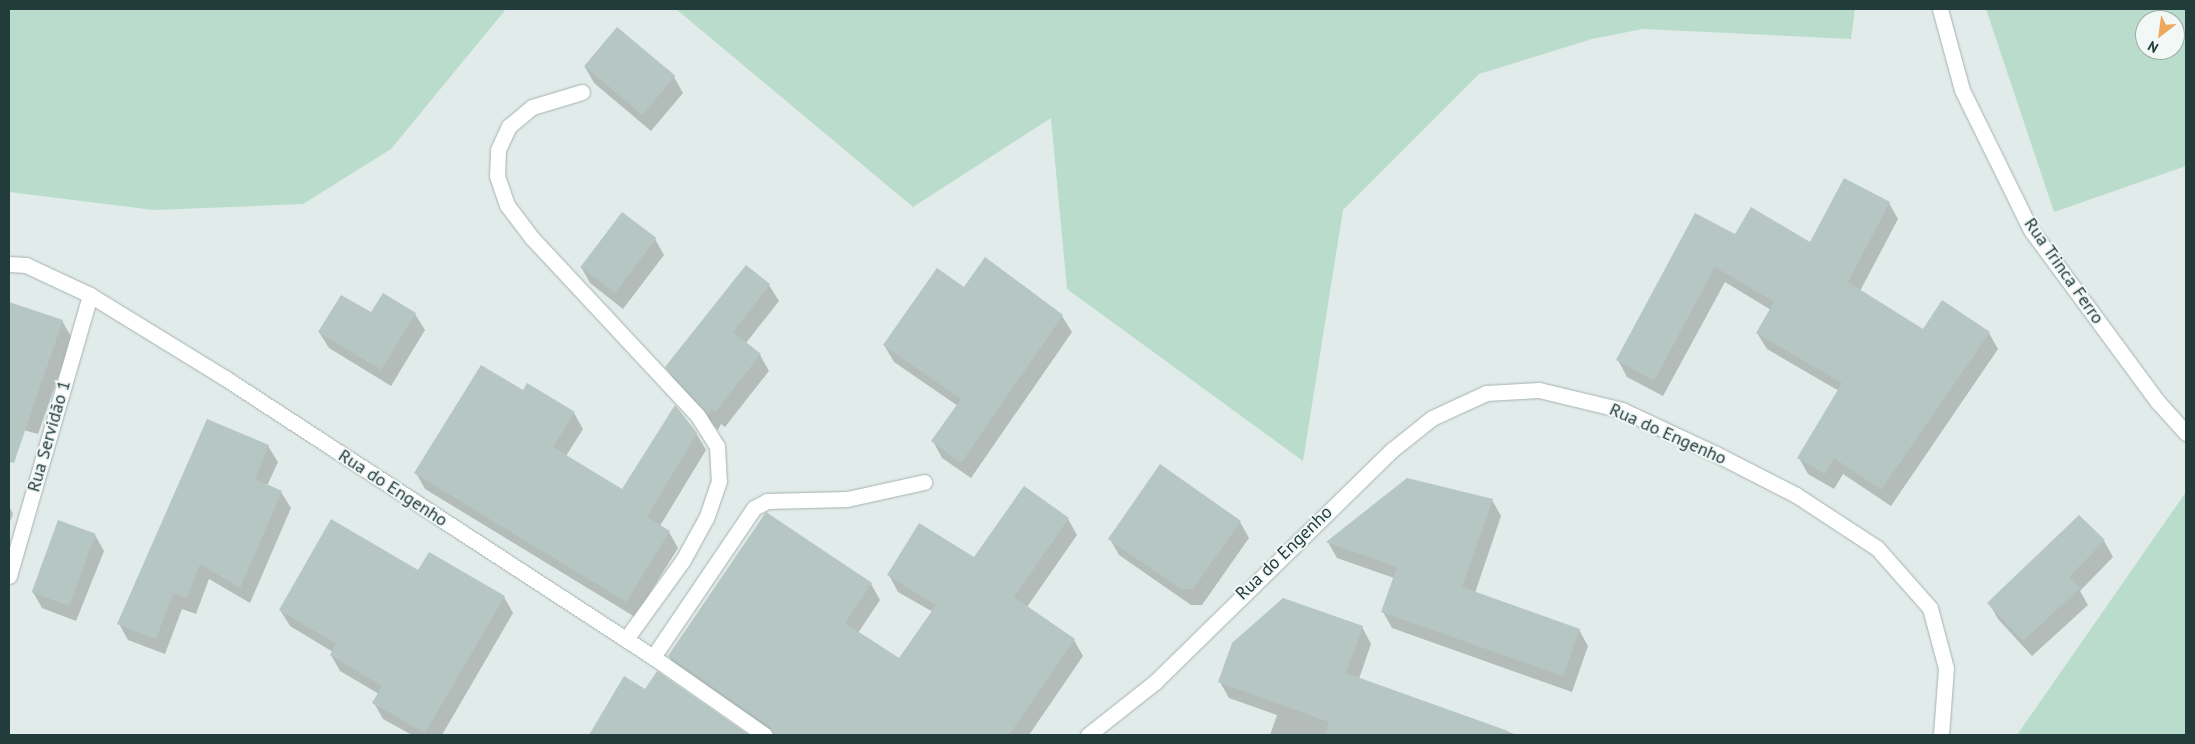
<!DOCTYPE html>
<meta charset="utf-8">
<style>
body{margin:0}
#map{position:relative;width:2195px;height:744px;overflow:hidden;background:#e1ebe9;font-family:"PT Sans",sans-serif}
div>[style]{position:absolute}
.green>*{inset:0;background:#badccc}
.shadow>*{inset:0;background:#0003}
.building>*{inset:0;background:#b6c6c3;transform-origin:0 0}
.roads{filter:drop-shadow(0 0 1px #a4b3b1) drop-shadow(0 0 1px #a4b3b1)}
.service>*{height:15px;margin:-7.5px;padding:0 7.5px;transform-origin:7.5px;border-radius:7.5px;background:#fff}
.minor>*{height:15px;margin:-7.5px;padding:0 7.5px;transform-origin:7.5px;border-radius:7.5px;background:#fff}
span{translate:-50% -50%;white-space:nowrap;text-align:center;line-height:1.15;-webkit-text-stroke:4px #f1f8f6;paint-order:stroke}
.street-label{font-size:18px;color:#223b3b}
.frame{position:absolute;inset:0;border:10px solid #223b3b;pointer-events:none}
.north{position:absolute;left:2135px;top:10px;width:50px;height:50px;box-sizing:border-box;background:#f1f8f6;border:1px solid #9eacab;border-radius:50%;rotate:210deg;font-size:14px;font-weight:700;line-height:20px;text-align:center;color:#223b3b}
.north::after{content:'';display:block;margin:auto;width:18px;height:22px;background:#efa75b;clip-path:polygon(50% 0,100% 100%,50% 72%,0 100%)}
</style>
<div id="map">
<div class="green">
<i style="clip-path:polygon(9px 9px,506px 9px,391px 149px,303px 204px,154px 210px,9px 192px)"></i>
<i style="clip-path:polygon(676px 9px,1855px 9px,1851px 39px,1643px 29px,1592px 39px,1479px 74px,1343px 210px,1303px 461px,1067px 289px,1051px 118px,913px 207px)"></i>
<i style="clip-path:polygon(evenodd,1986px 9px,2186px 9px,2186px 166px,2054px 212px,1986px 9px,2145px 20px,2175px 20px,2175px 50px,2145px 50px,2145px 20px)"></i>
<i style="clip-path:polygon(2186px 492px,2186px 735px,2017px 735px)"></i>
</div>
<div class="shadow">
<i style="clip-path:polygon(617px 29px,674px 77px,683px 93px,651px 131px,594px 83px,585px 67px)"></i>
<i style="clip-path:polygon(1889px 203px,1898px 219px,1860px 291px,1923px 331px,1989px 333px,1998px 349px,1891px 506px,1843px 474px,1834px 489px,1808px 474px,1799px 458px,1839px 391px,1767px 349px,1757px 333px,1771px 310px,1725px 282px,1663px 396px,1627px 377px,1618px 360px,1736px 236px,1810px 244px)"></i>
<i style="clip-path:polygon(655px 239px,664px 255px,623px 309px,590px 283px,581px 267px)"></i>
<i style="clip-path:polygon(985px 259px,1062px 316px,1072px 332px,971px 478px,942px 458px,933px 441px,958px 406px,894px 362px,884px 345px,965px 289px)"></i>
<i style="clip-path:polygon(746px 266px,769px 285px,779px 301px,746px 343px,760px 355px,769px 371px,725px 427px,721px 424px,718px 430px,676px 383px,666px 367px)"></i>
<i style="clip-path:polygon(9px 310px,62px 321px,72px 338px,38px 434px,9px 426px)"></i>
<i style="clip-path:polygon(371px 314px,415px 314px,425px 330px,391px 386px,329px 348px,319px 332px)"></i>
<i style="clip-path:polygon(523px 392px,574px 413px,583px 429px,566px 456px,623px 491px,696px 433px,706px 450px,660px 526px,669px 532px,678px 548px,635px 617px,425px 489px,416px 473px)"></i>
<i style="clip-path:polygon(268px 446px,278px 462px,267px 486px,281px 492px,291px 508px,250px 603px,209px 579px,196px 614px,182px 609px,165px 654px,128px 640px,119px 624px)"></i>
<i style="clip-path:polygon(1492px 500px,1501px 516px,1475px 593px,1579px 630px,1588px 646px,1572px 692px,1392px 628px,1383px 612px,1394px 578px,1337px 558px,1328px 542px)"></i>
<i style="clip-path:polygon(9px 506px,13px 514px,9px 524px)"></i>
<i style="clip-path:polygon(1068px 519px,1077px 535px,1027px 607px,1074px 640px,1083px 656px,1029px 735px,779px 735px,773px 731px,771px 735px,678px 672px,669px 656px,871px 584px,880px 600px,858px 633px,900px 659px,933px 612px,898px 592px,889px 575px,974px 559px)"></i>
<i style="clip-path:polygon(1240px 522px,1249px 538px,1202px 605px,1191px 605px,1119px 555px,1110px 539px)"></i>
<i style="clip-path:polygon(95px 535px,104px 551px,76px 621px,42px 608px,33px 592px)"></i>
<i style="clip-path:polygon(2104px 541px,2113px 557px,2080px 591px,2088px 605px,2032px 656px,1998px 619px,1989px 603px)"></i>
<i style="clip-path:polygon(419px 571px,504px 597px,513px 613px,442px 735px,412px 735px,383px 719px,374px 703px,379px 694px,340px 671px,331px 655px,333px 652px,290px 626px,280px 610px)"></i>
<i style="clip-path:polygon(1362px 627px,1371px 644px,1359px 679px,1517px 735px,1270px 735px,1277px 715px,1229px 698px,1220px 682px)"></i>
<i style="clip-path:polygon(657px 673px,747px 735px,591px 735px,624px 678px,645px 691px)"></i>
</div>
<div class="building">
<i style="left:617px;top:27px;width:76px;height:51px;rotate:40deg"></i>
<i style="clip-path:polygon(1844px 178px,1890px 202px,1848px 282px,1923px 329px,1942px 300px,1990px 332px,1881px 490px,1834px 458px,1825px 474px,1797px 458px,1842px 383px,1756px 333px,1774px 302px,1715px 267px,1654px 381px,1616px 360px,1695px 213px,1735px 234px,1751px 207px,1810px 242px)"></i>
<i style="left:622px;top:212px;width:43px;height:69px;rotate:37deg"></i>
<i style="clip-path:polygon(985px 257px,1063px 315px,961px 463px,931px 441px,961px 399px,883px 345px,937px 268px,964px 287px)"></i>
<i style="clip-path:polygon(746px 265px,770px 284px,733px 332px,761px 354px,715px 412px,712px 409px,708px 415px,665px 367px)"></i>
<i style="clip-path:polygon(383px 293px,416px 313px,381px 370px,318px 332px,341px 295px,371px 312px)"></i>
<i style="clip-path:polygon(9px 302px,63px 320px,14px 463px,9px 462px)"></i>
<i style="clip-path:polygon(481px 365px,523px 390px,527px 383px,575px 412px,553px 447px,622px 489px,675px 405px,697px 433px,647px 517px,670px 531px,626px 602px,414px 473px)"></i>
<i style="clip-path:polygon(207px 419px,269px 445px,255px 479px,282px 491px,240px 588px,200px 564px,187px 598px,173px 593px,156px 639px,117px 624px)"></i>
<i style="clip-path:polygon(1160px 464px,1241px 521px,1193px 589px,1181px 589px,1108px 539px)"></i>
<i style="clip-path:polygon(1407px 478px,1493px 499px,1462px 587px,1580px 629px,1563px 676px,1381px 612px,1397px 567px,1326px 542px)"></i>
<i style="clip-path:polygon(1024px 486px,1069px 518px,1014px 597px,1075px 639px,1009px 735px,774px 735px,770px 727px,668px 656px,766px 512px,872px 583px,845px 623px,899px 658px,936px 605px,887px 575px,919px 523px,974px 557px)"></i>
<i style="clip-path:polygon(2079px 515px,2105px 540px,2069px 577px,2080px 588px,2023px 641px,1987px 603px)"></i>
<i style="clip-path:polygon(331px 519px,418px 570px,429px 552px,505px 596px,425px 733px,372px 703px,382px 686px,330px 655px,336px 644px,279px 610px)"></i>
<i style="left:58px;top:520px;width:40px;height:77px;rotate:20deg"></i>
<i style="clip-path:polygon(1283px 598px,1363px 626px,1346px 673px,1508px 731px,1507px 735px,1325px 735px,1329px 722px,1218px 682px,1232px 643px)"></i>
<i style="clip-path:polygon(657px 671px,749px 735px,589px 735px,624px 676px,645px 689px)"></i>
</div>
<div class="roads">
<div class="service">
<i style="left:582px;top:92px;width:52px;rotate:163.3deg"></i>
<i style="left:532px;top:107px;width:30px;rotate:140deg"></i>
<i style="left:509px;top:126px;width:26px;rotate:115deg"></i>
<i style="left:498px;top:150px;width:26px;rotate:92deg"></i>
<i style="left:497px;top:176px;width:31px;rotate:71deg"></i>
<i style="left:507px;top:205px;width:41px;rotate:52.9deg"></i>
<i style="left:532px;top:238px;width:243px;rotate:47deg"></i>
<i style="left:698px;top:416px;width:36px;rotate:58deg"></i>
<i style="left:717px;top:446px;width:35px;rotate:87deg"></i>
<i style="left:719px;top:481px;width:39px;rotate:109deg"></i>
<i style="left:706px;top:518px;width:48px;rotate:118.7deg"></i>
<i style="left:683px;top:560px;width:97px;rotate:125.8deg"></i>
<i style="left:653px;top:657px;width:180px;rotate:-55.9deg"></i>
<i style="left:754px;top:508px;width:15px;rotate:-28deg"></i>
<i style="left:767px;top:501px;width:80px;rotate:-1.4deg"></i>
<i style="left:847px;top:499px;width:79px;rotate:-12.4deg"></i>
</div>
<div class="minor">
<i style="left:1940px;top:9px;width:84px;rotate:74.8deg"></i>
<i style="left:1962px;top:90px;width:156px;rotate:63.8deg"></i>
<i style="left:2031px;top:230px;width:214px;rotate:53.6deg"></i>
<i style="left:2158px;top:402px;width:42px;rotate:47.9deg"></i>
<i style="left:9px;top:264px;width:17px;rotate:3deg"></i>
<i style="left:26px;top:265px;width:71px;rotate:25.1deg"></i>
<i style="left:90px;top:295px;width:158px;rotate:31.6deg"></i>
<i style="left:225px;top:378px;width:511px;rotate:33.1deg"></i>
<i style="left:653px;top:657px;width:136px;rotate:34.9deg"></i>
<i style="left:9px;top:576px;width:292px;rotate:-73.9deg"></i>
<i style="left:1088px;top:735px;width:85px;rotate:-38.3deg"></i>
<i style="left:1155px;top:682px;width:332px;rotate:-44.4deg"></i>
<i style="left:1392px;top:450px;width:51px;rotate:-38.7deg"></i>
<i style="left:1432px;top:418px;width:60px;rotate:-24.8deg"></i>
<i style="left:1486px;top:393px;width:53px;rotate:-3.2deg"></i>
<i style="left:1539px;top:390px;width:85px;rotate:13.5deg"></i>
<i style="left:1622px;top:410px;width:104px;rotate:25.1deg"></i>
<i style="left:1716px;top:454px;width:90px;rotate:27.1deg"></i>
<i style="left:1796px;top:495px;width:97px;rotate:33.2deg"></i>
<i style="left:1877px;top:548px;width:80px;rotate:48.5deg"></i>
<i style="left:1930px;top:608px;width:62px;rotate:75.1deg"></i>
<i style="left:1946px;top:668px;width:67px;rotate:94.3deg"></i>
</div>
</div>
<div class="street-label">
<span style="left:2064px;top:271px;rotate:55deg">Rua Trinca Ferro</span>
<span style="left:1668px;top:434px;rotate:24deg">Rua do Engenho</span>
<span style="left:49px;top:436px;rotate:-74deg">Rua Servidão 1</span>
<span style="left:393px;top:488px;rotate:33deg">Rua do Engenho</span>
<span style="left:1284px;top:553px;rotate:-44deg">Rua do Engenho</span>
</div>
<div class="frame"></div>
<div class="north">N</div>
</div>
